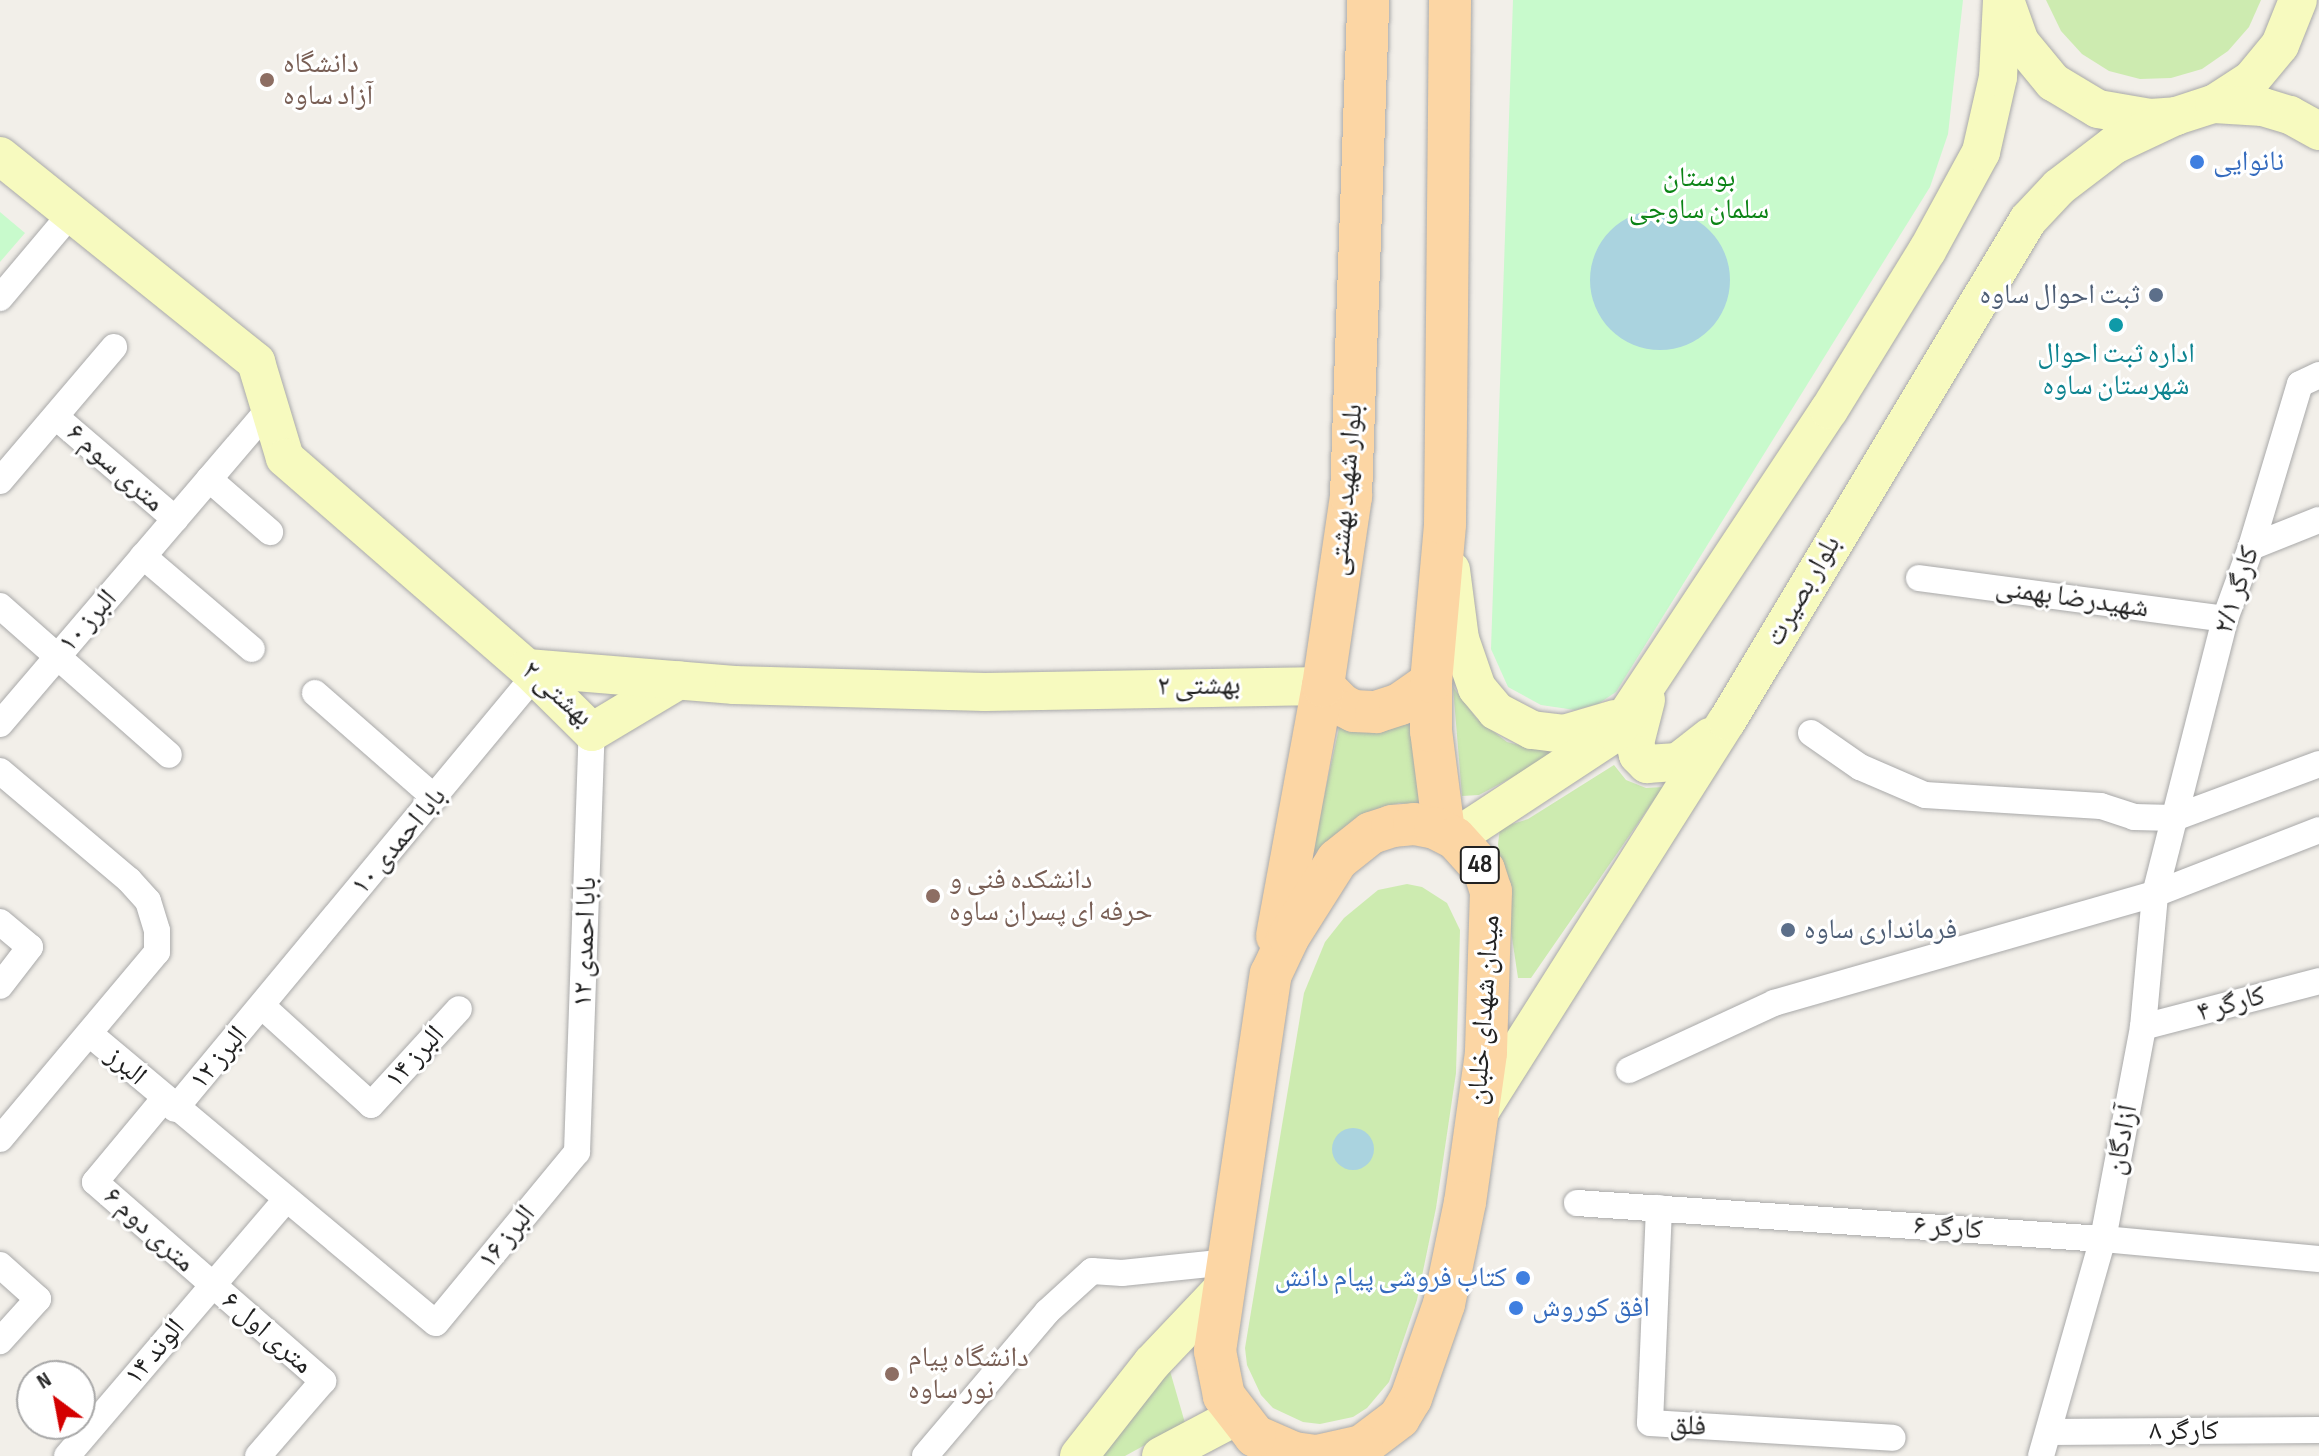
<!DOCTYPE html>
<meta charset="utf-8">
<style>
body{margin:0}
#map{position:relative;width:2319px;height:1456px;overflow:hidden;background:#f2efe9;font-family:"Sofia Sans Condensed","Noto Naskh Arabic",sans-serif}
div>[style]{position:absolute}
.grass>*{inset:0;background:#cdebb0}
.park>*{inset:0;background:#c8facc}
.water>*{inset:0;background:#aad3df}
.round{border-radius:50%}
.roads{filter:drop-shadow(0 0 2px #a9a9a9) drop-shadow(0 0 2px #a9a9a9)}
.street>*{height:26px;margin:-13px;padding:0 13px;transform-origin:13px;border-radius:13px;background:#fff}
.secondary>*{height:38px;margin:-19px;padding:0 19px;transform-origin:19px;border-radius:19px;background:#f7fabf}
.primary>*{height:42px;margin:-21px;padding:0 21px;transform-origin:21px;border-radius:21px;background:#fcd6a4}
.dots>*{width:22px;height:22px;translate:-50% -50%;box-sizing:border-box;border:4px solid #fff;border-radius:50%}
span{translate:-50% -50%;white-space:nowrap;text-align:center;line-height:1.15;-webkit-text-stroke:6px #fff;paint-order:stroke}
.shield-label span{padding:2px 6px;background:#fff;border:2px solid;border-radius:6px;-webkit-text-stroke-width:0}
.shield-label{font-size:26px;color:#222;font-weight:700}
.education-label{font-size:28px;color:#785e54}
.left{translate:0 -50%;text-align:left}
.shop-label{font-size:28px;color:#366cbe}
.right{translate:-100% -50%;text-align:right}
.park-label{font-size:28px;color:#0c8416}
.service-label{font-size:28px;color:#4e5e75}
.culture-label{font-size:28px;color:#0d838f}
.street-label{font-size:28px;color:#222}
.north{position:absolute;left:16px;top:1360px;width:80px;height:80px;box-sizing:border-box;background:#fff;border:2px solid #a7a7a7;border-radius:50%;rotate:328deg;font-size:22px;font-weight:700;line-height:32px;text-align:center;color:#222}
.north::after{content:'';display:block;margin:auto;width:28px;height:36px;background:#d40000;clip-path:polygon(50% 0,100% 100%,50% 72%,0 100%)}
</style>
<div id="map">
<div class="grass">
<i style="clip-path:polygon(2046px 0,2261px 0,2249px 27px,2228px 51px,2202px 69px,2171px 78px,2140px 79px,2109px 71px,2082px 54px,2061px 31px)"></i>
<i style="clip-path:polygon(1453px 687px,1477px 719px,1507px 742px,1535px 749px,1564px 750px,1479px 795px,1462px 796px)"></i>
<i style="clip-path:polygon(1410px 717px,1423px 807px,1399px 803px,1377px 810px,1352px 821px,1311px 856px,1341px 719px)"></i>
<i style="clip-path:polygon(1614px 765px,1626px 780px,1646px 788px,1663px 787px,1531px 978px,1518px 978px,1498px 844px,1500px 828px,1528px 819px)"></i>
<i style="clip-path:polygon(1407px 884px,1422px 887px,1447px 903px,1460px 930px,1456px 1073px,1436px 1208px,1417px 1300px,1389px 1382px,1367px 1408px,1353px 1417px,1320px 1424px,1303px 1422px,1273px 1408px,1261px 1395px,1247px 1365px,1245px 1348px,1304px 993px,1325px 942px,1344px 918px,1378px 890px)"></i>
<i style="clip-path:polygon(1170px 1371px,1185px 1423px,1125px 1456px,1101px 1456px)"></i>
</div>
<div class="park">
<i style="clip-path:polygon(1513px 0,1963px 0,1948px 134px,1930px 187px,1616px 692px,1598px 704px,1575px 710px,1541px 705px,1508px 687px,1491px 649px)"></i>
<i style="clip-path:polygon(0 212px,25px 233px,0 262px)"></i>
</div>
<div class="water">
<i class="round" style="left:1590px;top:210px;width:140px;height:140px"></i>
<i class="round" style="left:1332px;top:1128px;width:42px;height:42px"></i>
</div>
<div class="roads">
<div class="street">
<i style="left:0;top:298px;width:109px;rotate:-49.9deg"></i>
<i style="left:56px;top:417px;width:157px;rotate:40.6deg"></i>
<i style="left:209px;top:479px;width:81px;rotate:41deg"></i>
<i style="left:0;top:481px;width:176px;rotate:-49.6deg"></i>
<i style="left:2251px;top:547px;width:73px;rotate:-21.7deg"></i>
<i style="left:143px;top:556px;width:143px;rotate:40.5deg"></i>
<i style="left:1919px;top:578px;width:309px;rotate:7.6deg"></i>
<i style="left:0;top:606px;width:225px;rotate:41.4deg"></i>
<i style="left:315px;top:693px;width:159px;rotate:41.2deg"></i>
<i style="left:0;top:724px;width:416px;rotate:-49.5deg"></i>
<i style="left:1811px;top:733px;width:60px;rotate:34.8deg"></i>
<i style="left:1860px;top:767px;width:71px;rotate:23.3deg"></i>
<i style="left:1925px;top:795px;width:176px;rotate:3.6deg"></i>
<i style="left:2101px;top:806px;width:35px;rotate:18deg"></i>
<i style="left:2134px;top:817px;width:40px;rotate:1.4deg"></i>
<i style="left:2174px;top:818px;width:155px;rotate:-20.4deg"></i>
<i style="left:0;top:771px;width:169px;rotate:40.2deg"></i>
<i style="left:129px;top:880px;width:28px;rotate:48deg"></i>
<i style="left:148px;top:901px;width:31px;rotate:73deg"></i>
<i style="left:157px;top:931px;width:21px;rotate:90deg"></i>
<i style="left:157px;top:952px;width:244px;rotate:130deg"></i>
<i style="left:0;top:922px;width:39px;rotate:40deg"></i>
<i style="left:30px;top:947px;width:49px;rotate:127.6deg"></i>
<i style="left:262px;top:1006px;width:147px;rotate:42.2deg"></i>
<i style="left:371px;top:1105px;width:130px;rotate:-47.5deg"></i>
<i style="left:2143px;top:1027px;width:182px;rotate:-14.6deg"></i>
<i style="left:91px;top:1035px;width:449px;rotate:39.9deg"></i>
<i style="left:436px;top:1323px;width:222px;rotate:-50.5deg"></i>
<i style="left:577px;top:1152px;width:420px;rotate:-88deg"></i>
<i style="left:1629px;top:1070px;width:160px;rotate:-24.8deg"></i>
<i style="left:1774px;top:1003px;width:396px;rotate:-16deg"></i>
<i style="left:2155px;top:894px;width:176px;rotate:-21.3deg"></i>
<i style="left:164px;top:1099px;width:108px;rotate:129.7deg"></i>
<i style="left:95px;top:1182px;width:303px;rotate:41.1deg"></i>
<i style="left:323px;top:1381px;width:99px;rotate:130.9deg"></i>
<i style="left:175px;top:1109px;width:564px;rotate:-50.32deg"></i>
<i style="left:1577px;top:1203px;width:527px;rotate:3.92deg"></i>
<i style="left:2103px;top:1239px;width:217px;rotate:5.3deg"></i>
<i style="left:1659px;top:1208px;width:215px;rotate:92.4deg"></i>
<i style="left:1650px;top:1423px;width:243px;rotate:3.5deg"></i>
<i style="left:0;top:1265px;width:51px;rotate:41.8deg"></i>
<i style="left:38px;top:1299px;width:57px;rotate:132.1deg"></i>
<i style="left:2049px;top:1432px;width:270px;rotate:-0.4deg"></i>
<i style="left:67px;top:1456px;width:337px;rotate:-49.5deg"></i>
<i style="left:925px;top:1456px;width:189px;rotate:-49.7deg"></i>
<i style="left:1047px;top:1312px;width:61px;rotate:-42.3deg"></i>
<i style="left:1092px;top:1271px;width:30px;rotate:4deg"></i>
<i style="left:1122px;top:1273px;width:107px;rotate:-5.9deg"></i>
<i style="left:2041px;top:1456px;width:226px;rotate:-74.1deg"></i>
<i style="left:2103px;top:1239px;width:216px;rotate:-79.3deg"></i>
<i style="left:2143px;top:1027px;width:134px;rotate:-84.8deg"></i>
<i style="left:2155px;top:894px;width:284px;rotate:-75.7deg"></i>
<i style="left:2225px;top:619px;width:77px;rotate:-70.1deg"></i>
<i style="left:2251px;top:547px;width:170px;rotate:-73.3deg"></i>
<i style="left:2300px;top:384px;width:21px;rotate:-25deg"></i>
</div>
<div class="secondary">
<i style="left:2006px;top:3px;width:41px;rotate:70.3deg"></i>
<i style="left:2020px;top:42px;width:52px;rotate:50.5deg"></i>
<i style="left:2053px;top:82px;width:52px;rotate:31deg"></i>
<i style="left:2098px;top:109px;width:53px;rotate:9.8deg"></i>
<i style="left:2150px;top:118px;width:26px;rotate:-4deg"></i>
<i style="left:2176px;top:116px;width:40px;rotate:-18deg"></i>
<i style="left:2214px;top:104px;width:44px;rotate:-33deg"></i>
<i style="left:2251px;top:80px;width:45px;rotate:-50.4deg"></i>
<i style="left:2280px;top:45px;width:48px;rotate:-68.2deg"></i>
<i style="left:2214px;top:104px;width:49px;rotate:3.5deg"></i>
<i style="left:2263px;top:107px;width:28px;rotate:17deg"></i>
<i style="left:2290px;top:115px;width:33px;rotate:29deg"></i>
<i style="left:0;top:156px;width:329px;rotate:38.8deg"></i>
<i style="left:256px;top:362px;width:100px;rotate:73.2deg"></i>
<i style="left:285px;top:458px;width:320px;rotate:41deg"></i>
<i style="left:527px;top:668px;width:91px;rotate:44.6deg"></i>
<i style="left:592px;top:732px;width:101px;rotate:-30.9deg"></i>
<i style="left:1451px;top:570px;width:70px;rotate:82.6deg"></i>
<i style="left:1460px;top:639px;width:52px;rotate:70.9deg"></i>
<i style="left:1477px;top:688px;width:30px;rotate:50deg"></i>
<i style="left:1496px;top:711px;width:41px;rotate:27.8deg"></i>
<i style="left:1532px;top:730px;width:32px;rotate:7deg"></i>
<i style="left:1564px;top:734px;width:53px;rotate:-16.4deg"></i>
<i style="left:527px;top:668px;width:208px;rotate:4.7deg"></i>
<i style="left:734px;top:685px;width:251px;rotate:1.6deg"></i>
<i style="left:985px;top:692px;width:338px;rotate:-1deg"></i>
<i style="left:1646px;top:700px;width:44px;rotate:104.3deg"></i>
<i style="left:1635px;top:743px;width:12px;rotate:76deg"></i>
<i style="left:1638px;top:755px;width:13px;rotate:45deg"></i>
<i style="left:1647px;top:764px;width:31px;rotate:-4deg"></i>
<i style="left:1678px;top:762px;width:41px;rotate:-38deg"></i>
<i style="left:1455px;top:838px;width:191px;rotate:-33.3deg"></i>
<i style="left:1615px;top:733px;width:387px;rotate:-56.5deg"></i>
<i style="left:1829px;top:410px;width:187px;rotate:-58.4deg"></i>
<i style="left:1927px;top:251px;width:113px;rotate:-61.4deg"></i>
<i style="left:1981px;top:152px;width:77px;rotate:-77.2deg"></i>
<i style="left:1998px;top:77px;width:77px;rotate:-87deg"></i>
<i style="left:1477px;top:1116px;width:467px;rotate:-57.7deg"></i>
<i style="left:1727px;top:721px;width:584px;rotate:-59deg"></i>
<i style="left:2028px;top:220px;width:45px;rotate:-46.8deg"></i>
<i style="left:2059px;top:187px;width:69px;rotate:-37.4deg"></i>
<i style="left:2114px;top:145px;width:68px;rotate:-25.1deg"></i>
<i style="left:1079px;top:1456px;width:118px;rotate:-51.9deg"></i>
<i style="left:1152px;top:1363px;width:105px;rotate:-46.5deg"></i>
<i style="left:1161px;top:1456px;width:86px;rotate:-27.8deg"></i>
</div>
<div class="primary">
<i style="left:1323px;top:686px;width:27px;rotate:45deg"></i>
<i style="left:1342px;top:705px;width:13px;rotate:27deg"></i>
<i style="left:1354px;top:711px;width:22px;rotate:3deg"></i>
<i style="left:1376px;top:712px;width:25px;rotate:-18deg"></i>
<i style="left:1400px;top:704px;width:38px;rotate:-35deg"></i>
<i style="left:1444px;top:832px;width:102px;rotate:-97.3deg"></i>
<i style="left:1431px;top:731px;width:49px;rotate:-90deg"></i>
<i style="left:1431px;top:682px;width:159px;rotate:-84.9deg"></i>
<i style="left:1445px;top:524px;width:524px;rotate:-89.45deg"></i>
<i style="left:1277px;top:936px;width:254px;rotate:-79.6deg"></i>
<i style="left:1323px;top:686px;width:192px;rotate:-81.6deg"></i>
<i style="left:1351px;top:496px;width:496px;rotate:-88deg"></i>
<i style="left:1316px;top:1456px;width:22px;rotate:-172deg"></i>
<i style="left:1294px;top:1453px;width:43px;rotate:-156.4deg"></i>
<i style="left:1255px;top:1436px;width:51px;rotate:-127.8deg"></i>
<i style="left:1224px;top:1396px;width:46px;rotate:-101.3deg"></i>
<i style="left:1215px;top:1351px;width:381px;rotate:-81.6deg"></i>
<i style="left:1271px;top:974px;width:42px;rotate:-64.7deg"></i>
<i style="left:1289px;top:936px;width:90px;rotate:-57.7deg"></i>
<i style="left:1337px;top:860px;width:43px;rotate:-38.5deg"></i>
<i style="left:1371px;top:833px;width:22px;rotate:-18deg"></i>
<i style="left:1392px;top:826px;width:22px;rotate:-5deg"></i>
<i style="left:1414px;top:824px;width:21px;rotate:11deg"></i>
<i style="left:1435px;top:828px;width:22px;rotate:27deg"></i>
<i style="left:1455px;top:838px;width:43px;rotate:47.8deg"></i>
<i style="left:1484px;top:870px;width:22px;rotate:72deg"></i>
<i style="left:1491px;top:891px;width:162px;rotate:91.8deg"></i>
<i style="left:1486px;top:1053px;width:150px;rotate:98deg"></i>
<i style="left:1465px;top:1202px;width:104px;rotate:101.6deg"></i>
<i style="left:1444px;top:1304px;width:100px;rotate:109.3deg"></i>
<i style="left:1411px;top:1398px;width:23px;rotate:121deg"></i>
<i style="left:1399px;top:1418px;width:46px;rotate:142.9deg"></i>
<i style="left:1362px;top:1446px;width:46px;rotate:167.5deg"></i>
</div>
</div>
<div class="dots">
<i style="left:267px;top:80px;background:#8d6e63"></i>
<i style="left:2197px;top:162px;background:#3f7fe0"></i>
<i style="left:2156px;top:295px;background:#5c6f8a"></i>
<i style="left:2116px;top:325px;background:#0f9aa8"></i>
<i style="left:933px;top:896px;background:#8d6e63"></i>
<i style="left:1788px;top:930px;background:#5c6f8a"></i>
<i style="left:1523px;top:1278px;background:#3f7fe0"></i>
<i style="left:1516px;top:1308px;background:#3f7fe0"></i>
<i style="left:892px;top:1374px;background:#8d6e63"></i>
</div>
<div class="shield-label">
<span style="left:1480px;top:865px">48</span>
</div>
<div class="education-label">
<span class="left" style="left:283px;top:80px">دانشگاه<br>آزاد ساوه</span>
<span class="left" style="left:949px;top:896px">دانشکده فنی و<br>حرفه ای پسران ساوه</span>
<span class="left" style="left:908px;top:1374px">دانشگاه پیام<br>نور ساوه</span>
</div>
<div class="shop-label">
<span class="left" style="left:2213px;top:162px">نانوایی</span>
<span class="right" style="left:1507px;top:1278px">کتاب فروشی پیام دانش</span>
<span class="left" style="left:1532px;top:1308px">افق کوروش</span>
</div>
<div class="park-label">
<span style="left:1699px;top:194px">بوستان<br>سلمان ساوجی</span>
</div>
<div class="service-label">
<span class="right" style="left:2140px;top:295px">ثبت احوال ساوه</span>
<span class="left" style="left:1804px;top:930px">فرمانداری ساوه</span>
</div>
<div class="culture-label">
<span style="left:2116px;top:370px">اداره ثبت احوال<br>شهرستان ساوه</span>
</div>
<div class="street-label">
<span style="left:115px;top:468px;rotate:41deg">۶ متری سوم</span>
<span style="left:1346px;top:490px;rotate:-85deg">بلوار شهید بهشتی</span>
<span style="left:2237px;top:590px;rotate:-72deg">کارگر ۲/۱</span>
<span style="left:1803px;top:591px;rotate:-60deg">بلوار بصیرت</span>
<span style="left:2072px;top:598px;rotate:8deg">شهیدرضا بهمنی</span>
<span style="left:88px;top:621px;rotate:-49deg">البرز ۱۰</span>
<span style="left:1199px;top:686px;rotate:-1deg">بهشتی ۲</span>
<span style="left:557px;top:694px;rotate:41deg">بهشتی ۲</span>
<span style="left:399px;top:841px;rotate:-50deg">بابا احمدی ۱۰</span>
<span style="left:585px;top:942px;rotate:-88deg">بابا احمدی ۱۲</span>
<span style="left:2231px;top:1004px;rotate:-15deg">کارگر ۴</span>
<span style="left:1484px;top:1010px;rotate:-86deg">میدان شهدای خلبان</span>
<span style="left:415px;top:1057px;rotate:-48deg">البرز ۱۴</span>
<span style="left:219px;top:1058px;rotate:-50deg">البرز ۱۲</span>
<span style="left:126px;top:1066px;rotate:41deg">البرز</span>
<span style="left:2122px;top:1140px;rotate:-79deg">آزادگان</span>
<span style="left:1948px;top:1228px;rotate:4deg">کارگر ۶</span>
<span style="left:149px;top:1230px;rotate:42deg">۶ متری دوم</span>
<span style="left:507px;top:1237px;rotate:-51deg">البرز ۱۶</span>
<span style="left:267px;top:1333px;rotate:41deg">۶ متری اول</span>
<span style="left:155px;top:1352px;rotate:-50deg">الوند ۱۴</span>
<span style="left:1688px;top:1426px;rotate:3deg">فلق</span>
<span style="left:2184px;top:1431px">کارگر ۸</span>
</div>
<div class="north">N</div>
</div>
